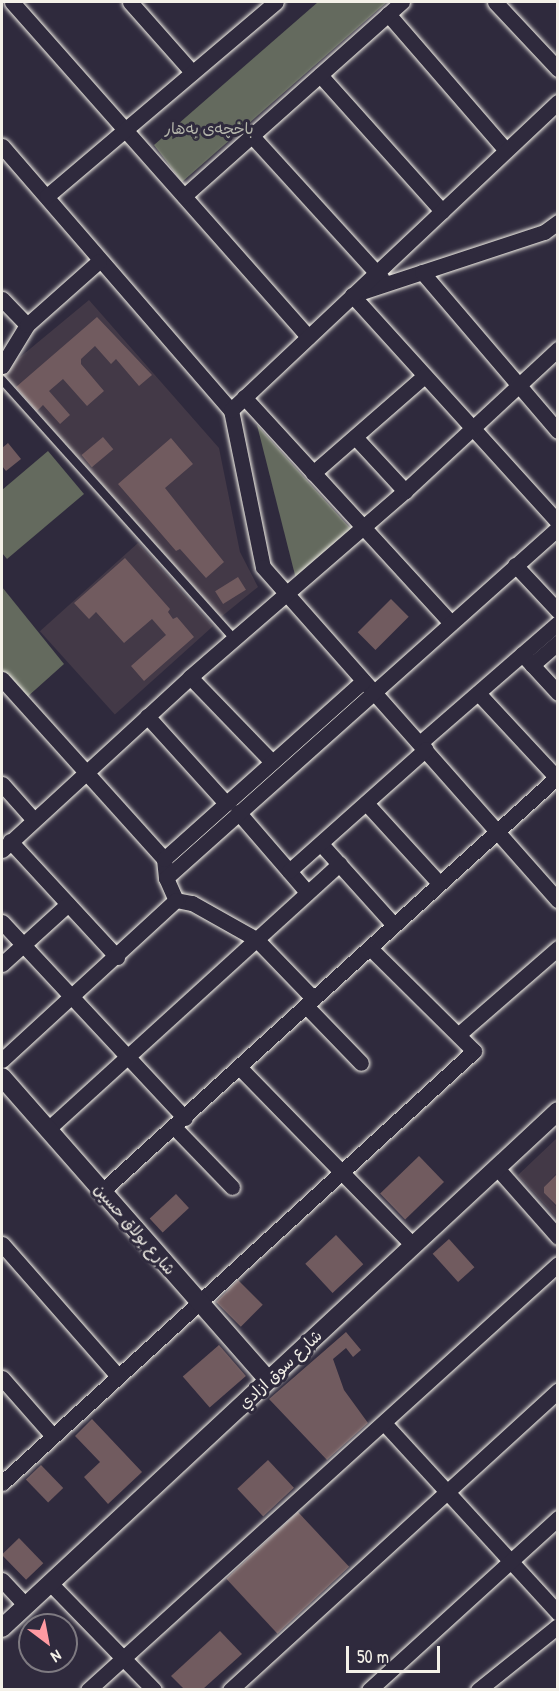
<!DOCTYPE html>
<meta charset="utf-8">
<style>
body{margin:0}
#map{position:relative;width:559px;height:1691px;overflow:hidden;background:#2f2a3d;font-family:"Patrick Hand","Playpen Sans Arabic",sans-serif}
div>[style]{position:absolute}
.built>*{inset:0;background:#433947;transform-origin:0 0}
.green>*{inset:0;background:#646a5e}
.building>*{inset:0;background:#715b5f;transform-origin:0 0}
.roads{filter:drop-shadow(0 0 2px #f4f1e8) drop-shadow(0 0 2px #f4f1e8)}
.service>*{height:8px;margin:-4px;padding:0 4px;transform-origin:4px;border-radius:4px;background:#2f2a3d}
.minor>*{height:15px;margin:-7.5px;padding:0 7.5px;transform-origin:7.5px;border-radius:7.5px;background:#2f2a3d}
.tertiary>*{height:18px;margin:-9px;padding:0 9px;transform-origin:9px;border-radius:9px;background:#2f2a3d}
span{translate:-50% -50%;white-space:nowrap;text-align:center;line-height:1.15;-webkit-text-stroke:6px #2f2a3d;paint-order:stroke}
.park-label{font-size:16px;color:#b3b4aa}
.street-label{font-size:16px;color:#f4f1e8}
.frame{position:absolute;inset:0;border:3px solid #f4f1e8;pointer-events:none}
.north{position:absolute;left:18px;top:1613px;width:60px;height:60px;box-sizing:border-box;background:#2f2a3d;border:2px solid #7e7a81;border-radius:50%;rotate:148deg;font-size:16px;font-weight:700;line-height:24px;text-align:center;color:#f4f1e8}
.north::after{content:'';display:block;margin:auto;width:21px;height:27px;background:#ff9aa2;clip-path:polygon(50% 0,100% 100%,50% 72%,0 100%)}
.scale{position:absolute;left:346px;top:1646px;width:94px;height:27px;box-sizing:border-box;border:3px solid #f4f1e8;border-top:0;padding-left:8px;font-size:18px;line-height:21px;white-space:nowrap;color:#f4f1e8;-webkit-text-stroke:4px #2f2a3d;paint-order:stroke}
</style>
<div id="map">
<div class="built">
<i style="clip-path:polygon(89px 300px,219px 448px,240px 552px,258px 587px,221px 617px,2px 372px)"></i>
<i style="left:138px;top:543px;width:112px;height:132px;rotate:48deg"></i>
<i style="clip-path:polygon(557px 1138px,557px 1173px,544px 1187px,544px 1193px,557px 1207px,557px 1218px,518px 1175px)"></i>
</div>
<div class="green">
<i style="clip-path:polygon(318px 2px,387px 2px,182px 182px,154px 145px)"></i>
<i style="clip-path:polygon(257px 425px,351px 529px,296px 579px)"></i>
<i style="clip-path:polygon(48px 451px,84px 494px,7px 559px,2px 553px,2px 490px)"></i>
<i style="clip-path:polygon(2px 587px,64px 664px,26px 698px,2px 670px)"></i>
</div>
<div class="building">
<i style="clip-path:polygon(97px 317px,152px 375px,139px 386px,116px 359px,111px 364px,95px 346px,81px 359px,81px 364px,104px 391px,87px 406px,63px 379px,49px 391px,70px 415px,60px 424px,43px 405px,37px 411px,16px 387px)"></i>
<i style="left:103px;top:437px;width:16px;height:28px;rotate:50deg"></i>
<i style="clip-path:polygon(171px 438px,193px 464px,165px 488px,224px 562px,206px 578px,180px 549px,176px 551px,118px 484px)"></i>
<i style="clip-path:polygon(8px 443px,21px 459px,6px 471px,2px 466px,2px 448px)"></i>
<i style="clip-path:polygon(125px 558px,170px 609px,168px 612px,173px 619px,177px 617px,194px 637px,144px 681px,131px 666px,166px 635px,152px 619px,124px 643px,96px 612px,89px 619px,74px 603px)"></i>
<i style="left:238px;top:577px;width:15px;height:27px;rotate:58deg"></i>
<i style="left:391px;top:599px;width:25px;height:47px;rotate:45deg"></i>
<i style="left:419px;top:1156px;width:36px;height:54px;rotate:46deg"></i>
<i style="clip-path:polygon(558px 1173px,558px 1207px,544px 1193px,544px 1187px)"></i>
<i style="left:176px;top:1194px;width:19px;height:36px;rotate:47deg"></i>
<i style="left:336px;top:1235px;width:40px;height:42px;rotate:47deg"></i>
<i style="left:449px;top:1239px;width:38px;height:22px;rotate:48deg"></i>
<i style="left:238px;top:1280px;width:35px;height:31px;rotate:45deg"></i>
<i style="clip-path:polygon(346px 1332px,361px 1350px,353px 1357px,346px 1348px,333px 1359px,344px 1390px,368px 1423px,327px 1460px,269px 1399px)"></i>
<i style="left:219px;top:1345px;width:41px;height:48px;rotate:49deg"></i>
<i style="clip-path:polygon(92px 1419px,142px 1472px,108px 1504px,84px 1477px,100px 1462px,75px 1436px)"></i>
<i style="left:268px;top:1460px;width:38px;height:42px;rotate:47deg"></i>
<i style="left:41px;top:1465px;width:32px;height:21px;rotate:46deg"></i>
<i style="left:298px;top:1512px;width:75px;height:98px;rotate:47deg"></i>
<i style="left:19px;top:1538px;width:35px;height:24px;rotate:46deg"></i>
<i style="clip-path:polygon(220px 1631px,242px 1654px,203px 1689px,184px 1689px,171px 1676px)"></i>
</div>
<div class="roads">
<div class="service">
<i style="left:2px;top:380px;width:348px;rotate:48.1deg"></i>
</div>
<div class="minor">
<i style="left:12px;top:2px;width:447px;rotate:48.5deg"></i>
<i style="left:130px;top:2px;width:94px;rotate:48.5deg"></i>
<i style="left:495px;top:2px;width:92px;rotate:46.8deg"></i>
<i style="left:388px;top:14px;width:180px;rotate:49.1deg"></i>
<i style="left:320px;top:75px;width:183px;rotate:48.1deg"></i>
<i style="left:252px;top:136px;width:193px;rotate:47.7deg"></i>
<i style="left:2px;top:146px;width:349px;rotate:49.1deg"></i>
<i style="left:231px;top:410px;width:160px;rotate:78.5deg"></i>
<i style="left:263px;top:567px;width:445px;rotate:48.5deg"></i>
<i style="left:47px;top:196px;width:300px;rotate:-40.3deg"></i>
<i style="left:184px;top:196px;width:292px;rotate:-41.7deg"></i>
<i style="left:558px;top:222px;width:17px;rotate:144deg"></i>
<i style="left:544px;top:232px;width:202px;rotate:161.8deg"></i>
<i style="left:352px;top:295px;width:307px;rotate:47.8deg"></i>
<i style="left:422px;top:272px;width:209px;rotate:49.5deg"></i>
<i style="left:2px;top:299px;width:36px;rotate:46deg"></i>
<i style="left:2px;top:366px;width:48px;rotate:-58.6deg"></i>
<i style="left:27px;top:325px;width:96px;rotate:-41.6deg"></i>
<i style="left:244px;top:397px;width:306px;rotate:47.5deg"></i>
<i style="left:231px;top:410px;width:449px;rotate:-43.3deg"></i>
<i style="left:355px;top:437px;width:74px;rotate:47.2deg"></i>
<i style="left:313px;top:473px;width:147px;rotate:-41.1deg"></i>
<i style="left:515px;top:565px;width:63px;rotate:46.9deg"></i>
<i style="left:522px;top:654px;width:53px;rotate:47.3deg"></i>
<i style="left:532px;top:665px;width:35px;rotate:-41deg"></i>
<i style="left:190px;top:677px;width:118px;rotate:46deg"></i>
<i style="left:2px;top:679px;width:242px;rotate:48deg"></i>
<i style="left:164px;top:859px;width:19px;rotate:84deg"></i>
<i style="left:166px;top:878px;width:24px;rotate:66deg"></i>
<i style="left:478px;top:693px;width:115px;rotate:47.1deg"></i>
<i style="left:147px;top:716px;width:118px;rotate:47.8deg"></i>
<i style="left:421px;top:742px;width:181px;rotate:-41deg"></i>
<i style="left:2px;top:784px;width:48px;rotate:48.4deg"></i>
<i style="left:366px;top:803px;width:108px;rotate:47.6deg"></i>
<i style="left:238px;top:812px;width:106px;rotate:49.2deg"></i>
<i style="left:10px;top:841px;width:158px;rotate:47.3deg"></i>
<i style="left:321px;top:844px;width:109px;rotate:48deg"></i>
<i style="left:2px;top:850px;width:255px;rotate:-42.6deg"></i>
<i style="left:190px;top:677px;width:284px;rotate:-40.9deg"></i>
<i style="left:405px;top:491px;width:209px;rotate:-42.9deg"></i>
<i style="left:164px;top:859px;width:267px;rotate:-41.8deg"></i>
<i style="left:289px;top:871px;width:183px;rotate:-41.7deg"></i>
<i style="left:166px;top:878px;width:526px;rotate:-41.76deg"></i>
<i style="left:176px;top:900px;width:16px;rotate:11deg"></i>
<i style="left:192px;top:903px;width:73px;rotate:29.4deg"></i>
<i style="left:256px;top:939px;width:83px;rotate:46deg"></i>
<i style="left:2px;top:922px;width:268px;rotate:47deg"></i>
<i style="left:2px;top:964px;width:89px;rotate:-42.3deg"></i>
<i style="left:306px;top:1006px;width:79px;rotate:46deg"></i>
<i style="left:459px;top:1034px;width:131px;rotate:-41deg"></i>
<i style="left:2px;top:1060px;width:236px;rotate:-42.6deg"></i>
<i style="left:240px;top:1068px;width:248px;rotate:45.7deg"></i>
<i style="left:175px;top:1128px;width:82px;rotate:46deg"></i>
<i style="left:48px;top:1129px;width:394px;rotate:-42.3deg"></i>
<i style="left:497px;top:1168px;width:92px;rotate:48.5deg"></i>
<i style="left:102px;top:1191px;width:617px;rotate:-42.3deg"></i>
<i style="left:2px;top:1244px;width:176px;rotate:48.7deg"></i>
<i style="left:2px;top:1378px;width:77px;rotate:48.7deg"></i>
<i style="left:384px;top:1423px;width:258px;rotate:47.5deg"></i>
<i style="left:2px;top:1483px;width:640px;rotate:-42.47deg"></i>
<i style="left:474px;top:1051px;width:146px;rotate:-135.3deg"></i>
<i style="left:2px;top:1580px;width:34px;rotate:47deg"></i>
<i style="left:50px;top:1583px;width:149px;rotate:45.8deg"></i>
<i style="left:88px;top:1690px;width:634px;rotate:-42.19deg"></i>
<i style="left:230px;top:1690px;width:444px;rotate:-42.4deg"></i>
<i style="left:369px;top:1690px;width:256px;rotate:-42.3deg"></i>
<i style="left:478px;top:1690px;width:102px;rotate:-38.7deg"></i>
</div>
<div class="tertiary">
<i style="left:2px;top:1077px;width:403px;rotate:48.7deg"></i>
<i style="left:2px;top:1628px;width:759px;rotate:-42.92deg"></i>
</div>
</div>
<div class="park-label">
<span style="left:209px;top:128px">باخچەی بەهار</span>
</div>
<div class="street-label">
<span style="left:135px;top:1229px;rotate:49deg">شارع بولاق حسين</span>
<span style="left:280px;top:1369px;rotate:-43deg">شارع سوق ازادي</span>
</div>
<div class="frame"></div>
<div class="north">N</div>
<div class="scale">50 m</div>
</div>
